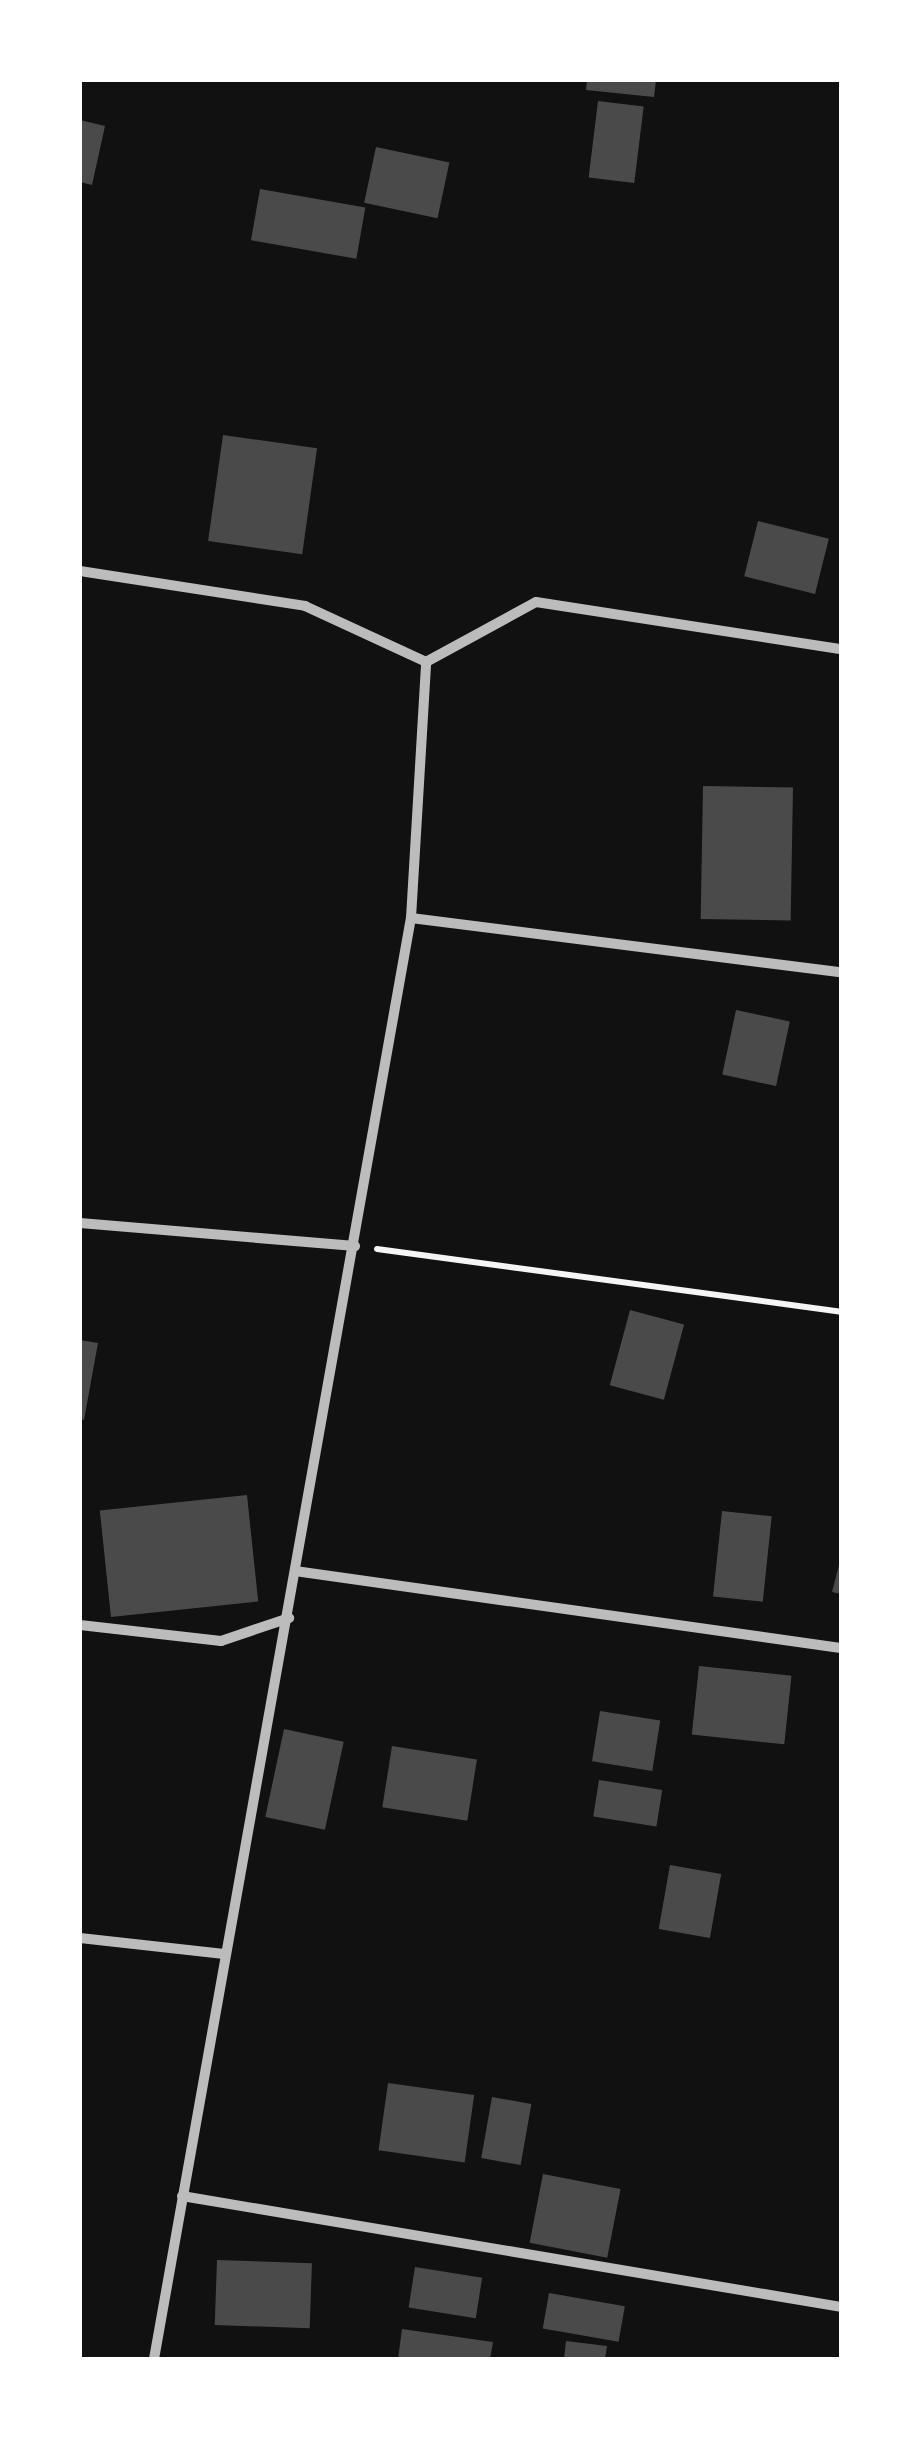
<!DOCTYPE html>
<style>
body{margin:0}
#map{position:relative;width:921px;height:2439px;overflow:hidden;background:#111;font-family:"Space Grotesk",sans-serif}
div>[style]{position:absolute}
.building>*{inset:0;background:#4a4a4a;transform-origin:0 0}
.path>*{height:6px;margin:-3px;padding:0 3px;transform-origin:3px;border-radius:3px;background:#f5f5f5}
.minor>*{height:10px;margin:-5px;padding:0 5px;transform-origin:5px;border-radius:5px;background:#bcbcbc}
span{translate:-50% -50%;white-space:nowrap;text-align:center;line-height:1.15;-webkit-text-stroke:10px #fff;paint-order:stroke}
.frame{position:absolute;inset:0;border:82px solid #fff;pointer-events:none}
</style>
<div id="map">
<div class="building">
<i style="clip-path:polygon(587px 80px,656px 80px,654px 97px,586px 90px)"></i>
<i style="left:598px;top:101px;width:46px;height:77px;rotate:7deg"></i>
<i style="clip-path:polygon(80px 120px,105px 126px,92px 185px,80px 182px)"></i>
<i style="left:376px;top:147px;width:75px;height:57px;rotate:12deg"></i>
<i style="left:260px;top:189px;width:107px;height:52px;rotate:10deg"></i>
<i style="left:223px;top:435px;width:95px;height:107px;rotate:8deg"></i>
<i style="left:758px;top:521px;width:73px;height:57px;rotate:14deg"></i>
<i style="left:703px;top:786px;width:90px;height:133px;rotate:1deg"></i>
<i style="left:736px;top:1010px;width:55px;height:66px;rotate:12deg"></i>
<i style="left:630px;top:1310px;width:56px;height:78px;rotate:15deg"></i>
<i style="clip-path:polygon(80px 1340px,98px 1343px,84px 1420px,80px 1419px)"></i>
<i style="left:247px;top:1495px;width:107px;height:148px;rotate:84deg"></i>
<i style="left:722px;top:1511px;width:50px;height:86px;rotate:6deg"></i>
<i style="clip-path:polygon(840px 1561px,841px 1561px,841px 1594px,832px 1592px)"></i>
<i style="left:699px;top:1666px;width:93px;height:69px;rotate:6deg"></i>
<i style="left:600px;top:1711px;width:61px;height:51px;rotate:9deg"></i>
<i style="left:284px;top:1729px;width:61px;height:90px;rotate:12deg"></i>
<i style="left:392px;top:1746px;width:86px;height:62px;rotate:9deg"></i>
<i style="left:599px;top:1780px;width:64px;height:37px;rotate:9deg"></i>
<i style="left:670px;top:1865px;width:52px;height:65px;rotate:10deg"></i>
<i style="left:388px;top:2083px;width:87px;height:68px;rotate:8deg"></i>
<i style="left:492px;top:2097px;width:40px;height:62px;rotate:10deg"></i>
<i style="left:543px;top:2174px;width:79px;height:70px;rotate:11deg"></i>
<i style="left:217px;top:2260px;width:95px;height:65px;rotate:2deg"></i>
<i style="left:415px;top:2267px;width:68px;height:41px;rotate:9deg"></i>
<i style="left:549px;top:2293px;width:77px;height:36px;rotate:10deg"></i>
<i style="clip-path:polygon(402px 2329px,493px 2342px,490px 2359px,398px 2359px)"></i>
<i style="clip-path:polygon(566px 2341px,607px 2346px,605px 2359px,564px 2359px)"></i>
</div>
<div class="path">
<i style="left:377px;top:1249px;width:468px;rotate:7.7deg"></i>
</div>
<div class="minor">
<i style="left:80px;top:571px;width:228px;rotate:8.8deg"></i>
<i style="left:305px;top:606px;width:133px;rotate:24.8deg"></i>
<i style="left:426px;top:662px;width:125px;rotate:-28.6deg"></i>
<i style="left:536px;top:602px;width:309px;rotate:8.8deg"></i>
<i style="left:411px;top:918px;width:433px;rotate:7.2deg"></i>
<i style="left:80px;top:1223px;width:276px;rotate:4.8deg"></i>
<i style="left:295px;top:1571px;width:551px;rotate:8.03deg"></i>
<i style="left:80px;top:1625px;width:142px;rotate:6.5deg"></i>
<i style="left:221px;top:1641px;width:72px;rotate:-18.7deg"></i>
<i style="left:80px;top:1938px;width:145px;rotate:6.3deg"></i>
<i style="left:182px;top:2196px;width:668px;rotate:9.56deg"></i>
<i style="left:154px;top:2359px;width:1464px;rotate:-79.89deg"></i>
<i style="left:411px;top:918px;width:256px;rotate:-86.6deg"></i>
</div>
<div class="frame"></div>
</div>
